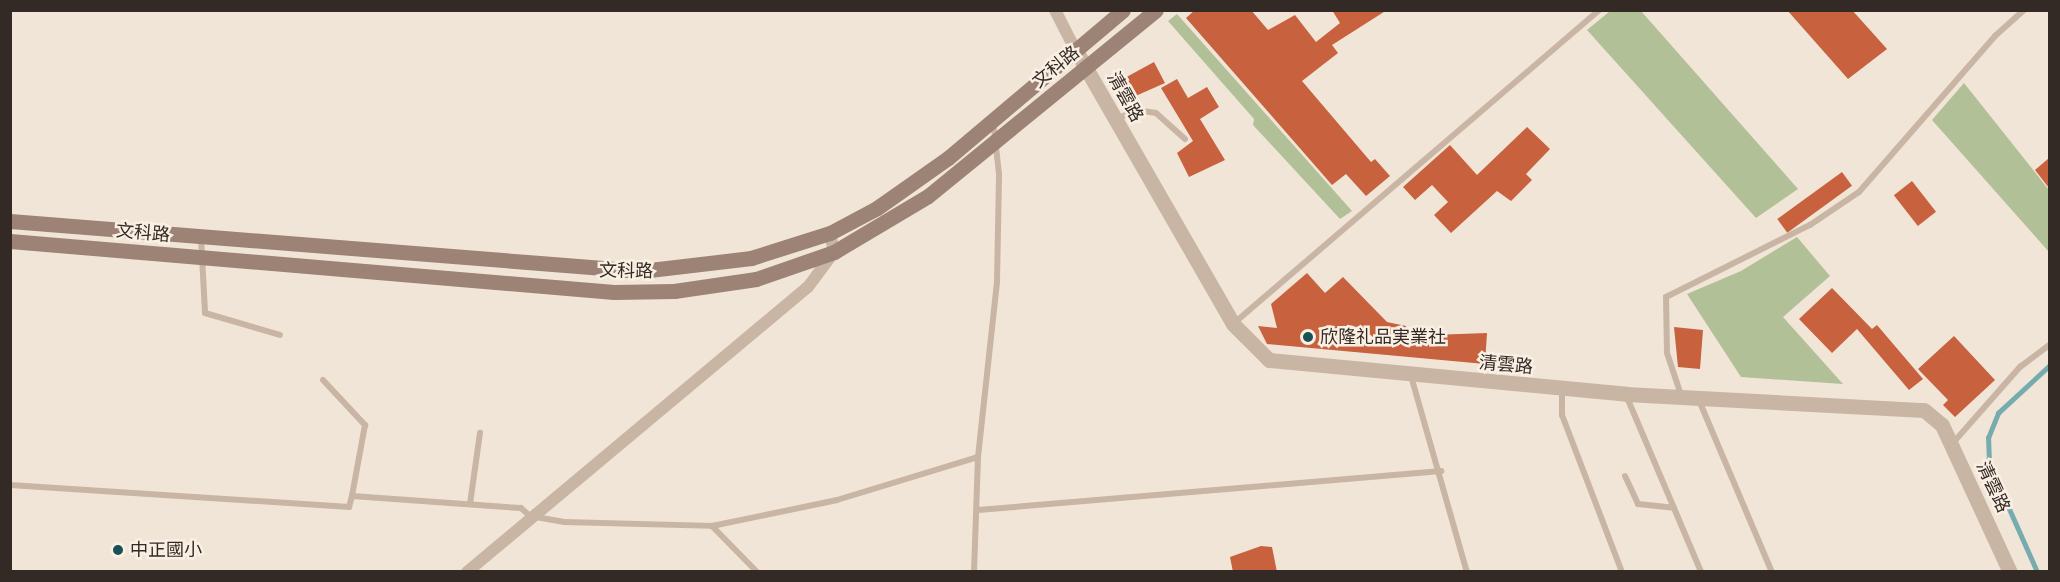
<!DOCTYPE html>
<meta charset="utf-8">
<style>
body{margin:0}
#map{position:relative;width:2060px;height:582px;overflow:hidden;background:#f1e5d7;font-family:"Space Grotesk","Noto Sans TC",sans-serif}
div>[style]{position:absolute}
.green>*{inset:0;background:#b2c097}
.stream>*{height:4.5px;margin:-2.25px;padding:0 2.25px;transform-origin:2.25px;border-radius:2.25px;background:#76acae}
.building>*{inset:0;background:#c8613e;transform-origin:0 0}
.service>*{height:6px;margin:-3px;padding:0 3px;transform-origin:3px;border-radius:3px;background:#c9b5a3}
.minor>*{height:12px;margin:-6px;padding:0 6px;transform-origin:6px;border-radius:6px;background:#c9b5a3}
.tertiary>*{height:15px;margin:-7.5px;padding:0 7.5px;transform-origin:7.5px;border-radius:7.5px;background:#c9b5a3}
.secondary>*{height:15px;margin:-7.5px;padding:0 7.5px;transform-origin:7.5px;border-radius:7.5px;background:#9c8375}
.dots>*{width:16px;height:16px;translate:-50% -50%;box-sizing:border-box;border:3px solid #f9efe3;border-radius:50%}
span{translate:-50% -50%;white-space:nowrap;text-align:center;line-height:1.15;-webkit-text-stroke:5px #f9efe3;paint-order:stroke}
.street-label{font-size:18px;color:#342a25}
.poi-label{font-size:18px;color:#342a25}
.left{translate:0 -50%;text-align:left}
.frame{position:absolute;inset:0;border:12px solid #342a25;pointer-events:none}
</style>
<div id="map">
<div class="green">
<i style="clip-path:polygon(1610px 11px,1641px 11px,1798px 189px,1756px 218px,1587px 30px)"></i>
<i style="clip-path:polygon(1177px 14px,1352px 211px,1340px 219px,1253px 125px,1254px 119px,1168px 21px)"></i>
<i style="clip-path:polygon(1964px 83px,2049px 190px,2049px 252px,1932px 120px)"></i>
<i style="clip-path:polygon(1797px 237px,1830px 276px,1783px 317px,1843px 384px,1741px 377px,1687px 294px,1741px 271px)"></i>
</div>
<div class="stream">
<i style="left:2037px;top:572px;width:118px;rotate:-114deg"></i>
<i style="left:1989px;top:464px;width:26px;rotate:-92deg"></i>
<i style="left:1988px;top:438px;width:27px;rotate:-68deg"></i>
<i style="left:1998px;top:413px;width:71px;rotate:-42.7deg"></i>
</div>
<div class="building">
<i style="clip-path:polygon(1195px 10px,1251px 10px,1268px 30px,1295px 15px,1316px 42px,1340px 23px,1332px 10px,1387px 10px,1332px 45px,1338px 53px,1302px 81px,1371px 162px,1375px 159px,1390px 176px,1366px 196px,1346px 174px,1332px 185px,1186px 18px)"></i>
<i style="clip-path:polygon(1787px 10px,1852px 10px,1887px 49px,1848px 79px)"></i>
<i style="clip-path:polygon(1154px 62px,1165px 83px,1131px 98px,1121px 80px)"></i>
<i style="clip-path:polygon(1177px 79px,1188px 98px,1207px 87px,1219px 107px,1200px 119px,1225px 160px,1189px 177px,1177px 153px,1193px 141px,1161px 88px)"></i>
<i style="clip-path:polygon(1527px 127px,1550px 149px,1526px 174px,1532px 180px,1511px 201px,1497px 191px,1451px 233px,1434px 215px,1448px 202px,1432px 185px,1415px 200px,1403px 187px,1450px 145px,1477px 175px)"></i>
<i style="clip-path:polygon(2049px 158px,2049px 188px,2035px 170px)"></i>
<i style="left:1842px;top:172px;width:17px;height:80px;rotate:54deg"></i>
<i style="left:1912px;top:181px;width:39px;height:23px;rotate:52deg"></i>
<i style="clip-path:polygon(1307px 273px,1325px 293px,1343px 277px,1387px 322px,1406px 326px,1405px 336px,1487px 333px,1485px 364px,1267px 344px,1258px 326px,1277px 328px,1271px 304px)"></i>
<i style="clip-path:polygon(1832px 288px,1872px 329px,1877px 325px,1923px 379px,1909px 390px,1857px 329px,1832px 353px,1799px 319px)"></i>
<i style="clip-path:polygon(1674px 327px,1703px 330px,1700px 369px,1678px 367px)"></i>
<i style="clip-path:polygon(1954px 336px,1995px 380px,1955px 417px,1943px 405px,1948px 400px,1918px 369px)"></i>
<i style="clip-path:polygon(1261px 546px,1272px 547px,1277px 572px,1233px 572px,1230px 557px)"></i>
</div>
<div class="service">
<i style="left:1116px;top:119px;width:23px;rotate:-23deg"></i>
<i style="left:1137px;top:110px;width:19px;rotate:9deg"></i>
<i style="left:1156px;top:113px;width:39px;rotate:42deg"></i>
<i style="left:201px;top:238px;width:75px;rotate:86.9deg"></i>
<i style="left:205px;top:313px;width:78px;rotate:16.3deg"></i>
<i style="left:1233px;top:324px;width:482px;rotate:-40.6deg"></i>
<i style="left:1411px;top:376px;width:204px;rotate:74.1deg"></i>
<i style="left:323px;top:380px;width:62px;rotate:47deg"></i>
<i style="left:365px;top:425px;width:72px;rotate:100.4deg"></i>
<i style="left:1562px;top:389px;width:26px;rotate:90deg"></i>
<i style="left:1562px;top:415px;width:168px;rotate:69.1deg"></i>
<i style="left:1626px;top:395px;width:192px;rotate:67deg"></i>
<i style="left:1681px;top:395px;width:44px;rotate:-108.4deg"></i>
<i style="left:1667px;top:353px;width:56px;rotate:-91deg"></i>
<i style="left:1666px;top:297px;width:161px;rotate:-26.6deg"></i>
<i style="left:1810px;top:225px;width:59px;rotate:-34deg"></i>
<i style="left:1859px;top:192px;width:207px;rotate:-48.9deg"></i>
<i style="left:1995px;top:36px;width:39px;rotate:-42deg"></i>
<i style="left:1698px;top:398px;width:189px;rotate:67deg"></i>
<i style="left:1952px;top:444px;width:103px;rotate:-48.6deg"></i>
<i style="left:2020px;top:367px;width:38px;rotate:-37deg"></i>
<i style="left:1625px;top:476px;width:31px;rotate:65deg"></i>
<i style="left:1638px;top:504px;width:36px;rotate:6deg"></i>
<i style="left:10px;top:485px;width:340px;rotate:3.7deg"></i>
<i style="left:349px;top:507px;width:11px;rotate:-75deg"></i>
<i style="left:352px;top:496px;width:169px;rotate:4.1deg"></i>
<i style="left:521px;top:508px;width:12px;rotate:42deg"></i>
<i style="left:530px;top:516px;width:35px;rotate:10deg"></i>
<i style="left:564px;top:522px;width:148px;rotate:1.5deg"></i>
<i style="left:712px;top:526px;width:128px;rotate:-11.7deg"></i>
<i style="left:837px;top:500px;width:147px;rotate:-17deg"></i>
<i style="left:470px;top:504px;width:72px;rotate:-82deg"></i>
<i style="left:978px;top:510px;width:465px;rotate:-4.8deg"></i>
<i style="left:712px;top:526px;width:64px;rotate:45.6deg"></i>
<i style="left:974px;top:572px;width:115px;rotate:-88deg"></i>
<i style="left:978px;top:457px;width:177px;rotate:-83.8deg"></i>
<i style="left:997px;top:281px;width:107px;rotate:-88.9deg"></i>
<i style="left:999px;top:174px;width:54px;rotate:-96.3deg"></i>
</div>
<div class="minor">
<i style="left:1055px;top:10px;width:44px;rotate:62.9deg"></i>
<i style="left:467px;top:572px;width:444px;rotate:-39.9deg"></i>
<i style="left:808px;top:287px;width:44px;rotate:-53.4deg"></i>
<i style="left:834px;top:252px;width:19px;rotate:-102deg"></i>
</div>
<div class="tertiary">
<i style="left:1075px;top:49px;width:317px;rotate:60.1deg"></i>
<i style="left:1233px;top:324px;width:51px;rotate:45deg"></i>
<i style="left:1269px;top:360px;width:359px;rotate:5.4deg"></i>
<i style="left:1626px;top:394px;width:298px;rotate:3.1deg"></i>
<i style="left:1924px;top:410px;width:23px;rotate:40deg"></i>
<i style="left:1942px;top:425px;width:162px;rotate:65.2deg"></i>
</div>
<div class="secondary">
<i style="left:10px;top:221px;width:633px;rotate:4.53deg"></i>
<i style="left:641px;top:271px;width:111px;rotate:-6.7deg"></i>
<i style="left:751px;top:258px;width:83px;rotate:-17.6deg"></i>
<i style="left:830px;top:233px;width:53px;rotate:-28deg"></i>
<i style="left:877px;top:208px;width:87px;rotate:-35.2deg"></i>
<i style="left:948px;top:158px;width:229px;rotate:-40.2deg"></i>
<i style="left:10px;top:241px;width:606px;rotate:4.83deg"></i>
<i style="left:614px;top:292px;width:60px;rotate:-1deg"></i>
<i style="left:674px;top:291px;width:83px;rotate:-8.3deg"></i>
<i style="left:756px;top:279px;width:83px;rotate:-19.1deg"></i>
<i style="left:834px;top:252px;width:109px;rotate:-30.8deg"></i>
<i style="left:928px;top:196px;width:294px;rotate:-39.2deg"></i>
</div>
<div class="dots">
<i style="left:1308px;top:337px;background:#1a5156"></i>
<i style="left:118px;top:550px;background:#1a5156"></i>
</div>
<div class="street-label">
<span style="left:1056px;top:67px;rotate:-39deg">文科路</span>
<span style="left:1125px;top:97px;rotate:61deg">清雲路</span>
<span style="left:143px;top:233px;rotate:5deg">文科路</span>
<span style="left:626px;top:271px;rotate:1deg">文科路</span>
<span style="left:1506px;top:365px;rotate:5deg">清雲路</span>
<span style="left:1993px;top:487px;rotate:65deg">清雲路</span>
</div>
<div class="poi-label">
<span class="left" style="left:1320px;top:337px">欣隆礼品実業社</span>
<span class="left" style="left:130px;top:550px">中正國小</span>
</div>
<div class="frame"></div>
</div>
